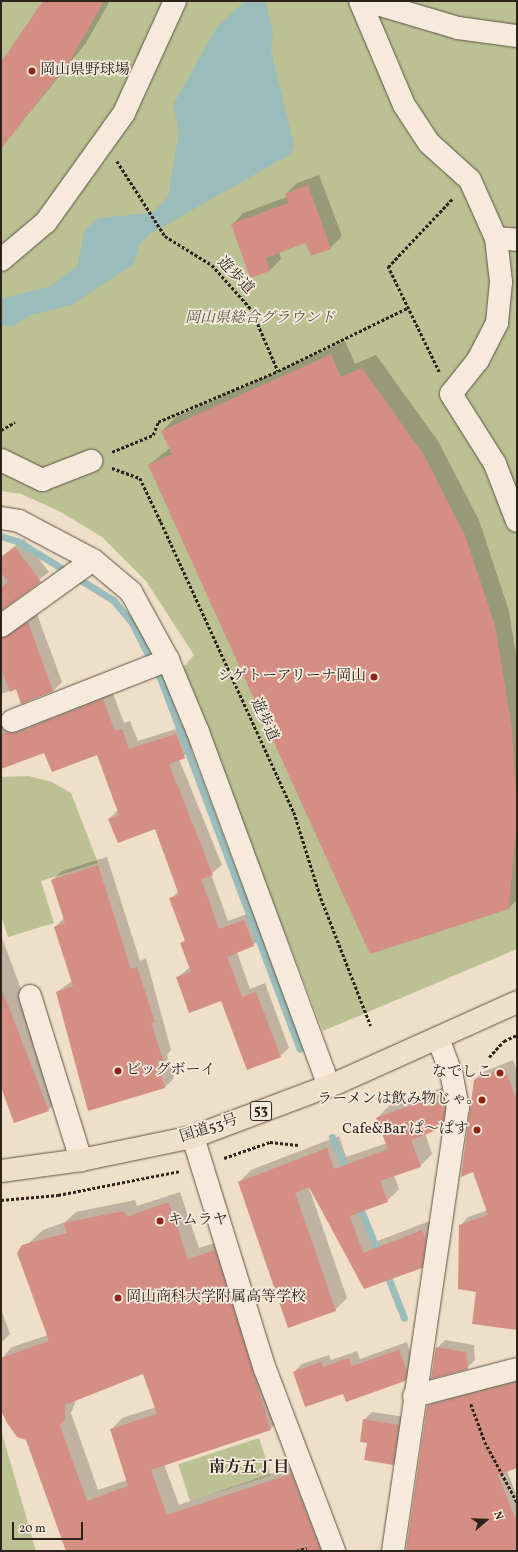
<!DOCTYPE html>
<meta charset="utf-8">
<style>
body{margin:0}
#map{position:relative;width:518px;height:1552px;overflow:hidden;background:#efdfc8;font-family:Vollkorn,"Noto Serif JP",serif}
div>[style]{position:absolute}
.green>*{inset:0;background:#bcc194;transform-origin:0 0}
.water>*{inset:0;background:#9abcba}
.shadow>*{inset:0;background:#0003}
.stream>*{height:7px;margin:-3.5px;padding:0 3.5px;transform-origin:3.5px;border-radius:3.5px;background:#9abcba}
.building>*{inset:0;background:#d48e83}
.path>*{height:2.5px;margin-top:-1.25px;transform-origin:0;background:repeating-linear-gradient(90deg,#2c241b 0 3px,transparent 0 5px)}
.roads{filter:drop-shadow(0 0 1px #5d5346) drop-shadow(0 0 1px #5d5346)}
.minor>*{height:22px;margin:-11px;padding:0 11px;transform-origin:11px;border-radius:11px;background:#f5eadb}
.highway>*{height:22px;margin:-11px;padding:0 11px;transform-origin:11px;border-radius:11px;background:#efdfc8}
.dots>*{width:11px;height:11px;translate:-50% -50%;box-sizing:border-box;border:2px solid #f5eadb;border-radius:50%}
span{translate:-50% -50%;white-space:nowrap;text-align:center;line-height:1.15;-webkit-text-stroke:3.5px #f5eadb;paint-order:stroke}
.shield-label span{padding:1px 3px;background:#f5eadb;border:1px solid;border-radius:3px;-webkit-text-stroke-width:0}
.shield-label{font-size:14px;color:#2c241b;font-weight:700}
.poi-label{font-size:15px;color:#2c241b}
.left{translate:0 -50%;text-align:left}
.right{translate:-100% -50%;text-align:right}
.street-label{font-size:15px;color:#2c241b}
.park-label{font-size:15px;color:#57533f;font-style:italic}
.neighbourhood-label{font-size:16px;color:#2c241b;font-weight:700}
.frame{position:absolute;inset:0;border:2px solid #2c241b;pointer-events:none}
.north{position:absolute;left:466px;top:1500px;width:40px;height:40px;-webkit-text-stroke:3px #f5eadb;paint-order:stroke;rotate:70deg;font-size:11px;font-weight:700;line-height:16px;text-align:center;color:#2c241b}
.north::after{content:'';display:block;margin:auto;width:14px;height:18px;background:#2c241b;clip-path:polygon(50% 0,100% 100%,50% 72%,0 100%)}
.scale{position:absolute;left:12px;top:1522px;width:71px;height:18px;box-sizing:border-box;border:2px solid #2c241b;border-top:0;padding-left:5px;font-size:12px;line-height:14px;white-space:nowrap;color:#2c241b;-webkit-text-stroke:3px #f5eadb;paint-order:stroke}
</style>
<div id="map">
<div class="green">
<i style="clip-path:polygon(1px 1px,517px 1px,517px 949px,323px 1031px,182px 669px,194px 655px,146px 581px,102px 537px,59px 511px,21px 494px,1px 491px)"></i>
<i style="clip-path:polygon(29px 776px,52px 782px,71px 793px,98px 863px,41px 881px,54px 923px,8px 937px,1px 915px,1px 777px)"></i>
<i style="clip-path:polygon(1px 1430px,36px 1551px,1px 1551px)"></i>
<i style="left:259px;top:1438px;width:39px;height:85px;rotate:72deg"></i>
</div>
<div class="water">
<i style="clip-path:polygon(245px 1px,265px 1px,273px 33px,271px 51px,294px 145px,291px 154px,150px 234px,139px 245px,134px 264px,71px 305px,31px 315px,12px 326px,1px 325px,1px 299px,51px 286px,77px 266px,85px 229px,99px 218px,152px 213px,168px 197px,179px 132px,173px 105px,217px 27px)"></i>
</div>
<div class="shadow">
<i style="clip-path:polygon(45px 1px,110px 1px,86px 43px,1px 148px,1px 63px)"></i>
<i style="clip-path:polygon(319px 175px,342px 236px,330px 248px,307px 242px,279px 252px,281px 259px,270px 270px,251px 277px,232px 225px,243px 213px,287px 197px,286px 194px,297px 183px)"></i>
<i style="clip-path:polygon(345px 341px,355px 364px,376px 355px,438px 441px,479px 520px,509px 611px,517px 661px,517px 900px,509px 908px,149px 465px,170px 448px,162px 431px,176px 417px)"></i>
<i style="clip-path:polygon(24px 539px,49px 572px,1px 609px,1px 557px)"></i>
<i style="clip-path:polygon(37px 614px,62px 682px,53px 691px,22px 703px,17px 688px,1px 694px,1px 624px,12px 630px)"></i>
<i style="clip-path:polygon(112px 691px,124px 723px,130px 721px,138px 741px,185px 726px,193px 749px,179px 759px,222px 865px,211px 874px,228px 921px,253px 912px,262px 937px,253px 945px,237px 952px,250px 989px,265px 983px,289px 1048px,280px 1056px,222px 999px,177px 978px,190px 967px,181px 943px,186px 939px,170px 899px,179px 891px,155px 828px,109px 819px,118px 810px,97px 754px,45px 752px,1px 768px,1px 724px,2px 727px,26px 724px)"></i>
<i style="clip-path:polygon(107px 857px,140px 961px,146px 958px,171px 1050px,167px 1055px,174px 1078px,165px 1087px,89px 1110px,57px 992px,72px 981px,55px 927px,64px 918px,52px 880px,62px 871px)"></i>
<i style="clip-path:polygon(1px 935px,61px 1097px,48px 1110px,1px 1086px)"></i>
<i style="clip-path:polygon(513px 1060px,517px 1071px,517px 1329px,477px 1291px,460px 1226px,468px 1217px,488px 1210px,474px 1080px,483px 1072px)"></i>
<i style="clip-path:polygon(444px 1087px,454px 1114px,442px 1127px,425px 1133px,432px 1154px,420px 1166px,394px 1175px,399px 1189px,387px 1201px,364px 1210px,375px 1242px,435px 1219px,434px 1254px,421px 1267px,365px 1288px,308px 1185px,347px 1298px,335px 1310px,239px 1182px,251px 1170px,339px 1136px,346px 1157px,387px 1143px,377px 1118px,389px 1106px)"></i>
<i style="clip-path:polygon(evenodd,180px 1192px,199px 1248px,226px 1239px,282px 1417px,270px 1429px,164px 1464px,179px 1505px,303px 1463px,344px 1551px,67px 1551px,26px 1439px,1px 1407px,1px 1359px,12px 1347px,48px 1335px,18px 1253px,43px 1230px,65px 1222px,76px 1212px,135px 1200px,137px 1206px,180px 1192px,144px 1372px,156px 1407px,122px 1418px,111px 1430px,127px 1480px,98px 1490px,71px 1413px,76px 1400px,144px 1372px)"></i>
<i style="clip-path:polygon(1px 1309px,10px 1334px,1px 1343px)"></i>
<i style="clip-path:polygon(445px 1340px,474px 1345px,475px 1360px,467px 1368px,437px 1348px)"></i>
<i style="clip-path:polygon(407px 1342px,414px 1363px,413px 1372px,405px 1380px,343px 1392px,294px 1372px,302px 1364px,329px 1355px,331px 1360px,357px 1351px,360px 1359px)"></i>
<i style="clip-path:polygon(517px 1377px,517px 1467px,507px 1471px,517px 1497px,517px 1551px,406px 1551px,428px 1406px,436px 1398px)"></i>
<i style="clip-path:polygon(372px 1412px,406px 1417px,401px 1456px,393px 1464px,368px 1442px,364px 1420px)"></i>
</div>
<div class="stream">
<i style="left:1px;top:536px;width:19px;rotate:18deg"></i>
<i style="left:19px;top:542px;width:110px;rotate:31.7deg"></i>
<i style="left:113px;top:600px;width:30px;rotate:50deg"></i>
<i style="left:132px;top:623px;width:64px;rotate:63deg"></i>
<i style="left:161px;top:680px;width:394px;rotate:69.4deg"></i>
<i style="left:332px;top:1137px;width:39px;rotate:67deg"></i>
<i style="left:358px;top:1203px;width:58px;rotate:67.8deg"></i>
<i style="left:386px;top:1272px;width:49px;rotate:68.6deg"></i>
</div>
<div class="building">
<i style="clip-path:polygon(43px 1px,104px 1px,72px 58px,1px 149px,1px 62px)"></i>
<i style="clip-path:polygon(308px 185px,331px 249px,311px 256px,306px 243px,266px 258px,270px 271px,250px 278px,231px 224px,288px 203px,285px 194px)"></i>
<i style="clip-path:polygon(331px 354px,341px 377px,362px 368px,424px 455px,465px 535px,495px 625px,512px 728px,517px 816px,509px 909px,370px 954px,148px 465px,172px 454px,161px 431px)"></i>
<i style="clip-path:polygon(15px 547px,41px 582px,1px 611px,1px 588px,8px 582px,1px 572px,1px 557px)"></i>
<i style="clip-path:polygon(28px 622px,53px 691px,21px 704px,16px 689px,10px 692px,1px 668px,1px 638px)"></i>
<i style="clip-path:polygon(103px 699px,115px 731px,122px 729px,129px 749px,176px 734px,185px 758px,169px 764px,213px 875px,201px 879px,219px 929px,244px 920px,254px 946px,227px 957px,242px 997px,256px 992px,281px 1057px,247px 1070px,221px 1001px,189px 1013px,176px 977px,191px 972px,180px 943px,185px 941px,169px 898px,179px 895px,155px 829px,118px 843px,108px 819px,119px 815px,97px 755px,52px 772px,44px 753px,1px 769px,1px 733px,17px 733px)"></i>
<i style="clip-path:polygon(98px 865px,131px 969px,137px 967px,155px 1022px,151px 1023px,163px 1060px,157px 1062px,165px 1088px,88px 1111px,56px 992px,73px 986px,54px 927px,65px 923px,51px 880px)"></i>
<i style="clip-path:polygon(1px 987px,49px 1111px,14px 1123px,1px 1087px)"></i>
<i style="clip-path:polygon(504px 1068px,517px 1100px,517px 1330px,472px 1324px,476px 1292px,458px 1289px,459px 1225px,488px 1215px,473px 1172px,461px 1177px,474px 1080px)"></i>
<i style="clip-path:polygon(431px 1098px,445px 1109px,442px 1128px,411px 1140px,421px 1167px,380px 1181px,388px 1202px,350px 1216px,363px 1253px,422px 1230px,426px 1239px,422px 1268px,364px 1289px,309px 1187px,295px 1193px,336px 1311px,288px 1328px,238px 1182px,327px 1148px,334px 1169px,388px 1149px,376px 1118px)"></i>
<i style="clip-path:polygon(evenodd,169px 1202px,188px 1259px,215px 1250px,271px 1430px,151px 1470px,167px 1515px,291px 1474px,321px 1551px,66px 1551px,26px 1440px,17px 1437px,7px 1423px,1px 1410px,1px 1358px,49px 1341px,17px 1253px,22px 1245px,67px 1233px,63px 1223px,124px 1211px,126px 1217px,169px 1202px,143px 1374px,157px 1414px,110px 1429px,128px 1486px,87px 1501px,60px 1426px,65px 1419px,65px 1405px,143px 1374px)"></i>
<i style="clip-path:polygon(436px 1347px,466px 1352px,468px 1369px,431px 1379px)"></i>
<i style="clip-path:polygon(399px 1350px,407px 1371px,405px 1381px,346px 1402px,343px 1394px,305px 1407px,293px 1372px,321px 1362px,323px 1367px,349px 1358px,352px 1366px)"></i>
<i style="clip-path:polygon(517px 1382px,517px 1468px,498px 1475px,517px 1522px,517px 1551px,406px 1551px,427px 1406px)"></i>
<i style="clip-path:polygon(363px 1419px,399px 1425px,393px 1465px,364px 1460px,367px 1443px,360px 1442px)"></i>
</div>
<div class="path">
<i style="left:117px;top:161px;width:89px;rotate:57.4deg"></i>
<i style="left:165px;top:236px;width:55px;rotate:31.7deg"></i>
<i style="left:212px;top:265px;width:60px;rotate:48.4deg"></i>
<i style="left:252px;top:310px;width:66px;rotate:66.9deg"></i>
<i style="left:439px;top:372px;width:117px;rotate:-115.9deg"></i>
<i style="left:388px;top:267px;width:95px;rotate:-46.7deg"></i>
<i style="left:1px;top:430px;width:16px;rotate:-30deg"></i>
<i style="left:112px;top:452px;width:44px;rotate:-22.5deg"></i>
<i style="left:153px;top:435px;width:14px;rotate:-69deg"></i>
<i style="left:158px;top:422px;width:130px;rotate:-23deg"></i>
<i style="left:278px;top:371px;width:144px;rotate:-26deg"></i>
<i style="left:112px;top:468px;width:30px;rotate:20deg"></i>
<i style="left:140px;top:478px;width:49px;rotate:64.5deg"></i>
<i style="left:161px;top:522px;width:319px;rotate:65.4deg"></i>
<i style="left:294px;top:812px;width:90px;rotate:72.6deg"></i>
<i style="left:321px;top:898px;width:137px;rotate:68.7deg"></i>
<i style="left:489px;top:1057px;width:22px;rotate:-47deg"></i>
<i style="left:504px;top:1041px;width:14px;rotate:-25deg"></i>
<i style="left:224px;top:1158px;width:49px;rotate:-19.2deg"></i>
<i style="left:270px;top:1142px;width:28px;rotate:6deg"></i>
<i style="left:1px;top:1200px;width:57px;rotate:-5deg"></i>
<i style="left:58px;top:1195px;width:124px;rotate:-11.1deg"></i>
<i style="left:471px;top:1404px;width:40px;rotate:69.8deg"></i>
<i style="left:485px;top:1442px;width:68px;rotate:61.9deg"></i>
<i style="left:296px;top:1551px;width:11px;rotate:-15deg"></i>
</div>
<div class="roads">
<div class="minor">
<i style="left:360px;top:1px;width:113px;rotate:67.1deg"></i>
<i style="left:404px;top:105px;width:45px;rotate:56.7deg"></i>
<i style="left:429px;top:143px;width:55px;rotate:42.1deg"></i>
<i style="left:470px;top:180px;width:64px;rotate:65.9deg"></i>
<i style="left:496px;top:238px;width:44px;rotate:83.5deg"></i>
<i style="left:501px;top:282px;width:41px;rotate:95.6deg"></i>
<i style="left:497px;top:323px;width:42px;rotate:117.2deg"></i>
<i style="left:478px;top:360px;width:43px;rotate:128.5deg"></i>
<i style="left:451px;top:394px;width:83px;rotate:57.8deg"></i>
<i style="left:495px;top:464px;width:61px;rotate:68.9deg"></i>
<i style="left:367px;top:1px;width:95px;rotate:16.5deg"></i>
<i style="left:458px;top:28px;width:60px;rotate:7.7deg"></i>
<i style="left:496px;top:238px;width:21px;rotate:5deg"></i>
<i style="left:1px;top:260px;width:59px;rotate:-40.2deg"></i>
<i style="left:46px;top:222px;width:134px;rotate:-54.4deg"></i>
<i style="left:124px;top:113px;width:123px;rotate:-65.5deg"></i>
<i style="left:1px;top:460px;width:46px;rotate:26deg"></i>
<i style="left:42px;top:480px;width:53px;rotate:-21.2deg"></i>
<i style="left:1px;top:518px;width:18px;rotate:9deg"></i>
<i style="left:19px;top:521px;width:84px;rotate:27.8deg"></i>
<i style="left:93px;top:560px;width:50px;rotate:40.1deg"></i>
<i style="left:131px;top:592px;width:77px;rotate:61.4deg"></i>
<i style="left:168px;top:660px;width:78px;rotate:67.4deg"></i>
<i style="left:198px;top:732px;width:377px;rotate:69.7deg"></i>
<i style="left:1px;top:626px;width:113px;rotate:-35.7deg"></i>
<i style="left:12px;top:721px;width:168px;rotate:-21.4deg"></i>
<i style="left:30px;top:996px;width:172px;rotate:72.7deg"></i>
<i style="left:193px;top:1137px;width:243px;rotate:72.8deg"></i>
<i style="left:265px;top:1369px;width:195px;rotate:69.2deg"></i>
<i style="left:414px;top:1396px;width:106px;rotate:-14.7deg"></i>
<i style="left:393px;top:1551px;width:448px;rotate:-81.7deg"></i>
<i style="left:458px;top:1108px;width:33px;rotate:-101deg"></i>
<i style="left:452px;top:1076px;width:40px;rotate:-110.2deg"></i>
</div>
<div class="highway">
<i style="left:1px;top:1171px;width:81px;rotate:-7.8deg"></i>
<i style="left:81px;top:1160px;width:114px;rotate:-11.6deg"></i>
<i style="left:193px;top:1137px;width:154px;rotate:-20.6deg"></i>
<i style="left:337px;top:1083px;width:197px;rotate:-24.2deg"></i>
</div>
</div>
<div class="dots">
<i style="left:32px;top:71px;background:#8f2418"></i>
<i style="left:374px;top:677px;background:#8f2418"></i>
<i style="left:118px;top:1071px;background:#8f2418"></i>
<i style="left:500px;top:1073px;background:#8f2418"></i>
<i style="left:482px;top:1100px;background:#8f2418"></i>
<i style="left:477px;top:1130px;background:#8f2418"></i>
<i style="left:160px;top:1221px;background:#8f2418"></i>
<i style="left:118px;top:1298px;background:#8f2418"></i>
</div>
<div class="shield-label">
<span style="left:261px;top:1111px">53</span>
</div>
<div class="poi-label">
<span class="left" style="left:40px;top:71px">岡山県野球場</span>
<span class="right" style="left:366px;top:677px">シゲトーアリーナ岡山</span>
<span class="left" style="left:126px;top:1071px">ビッグボーイ</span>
<span class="right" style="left:492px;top:1073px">なでしこ</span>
<span class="right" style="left:474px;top:1100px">ラーメンは飲み物じゃ｡</span>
<span class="right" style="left:469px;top:1130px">Cafe&amp;Bar ぱ〜ぱす</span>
<span class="left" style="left:168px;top:1221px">キムラヤ</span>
<span class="left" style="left:126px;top:1298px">岡山商科大学附属高等学校</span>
</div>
<div class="street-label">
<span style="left:235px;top:276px;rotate:46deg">遊歩道</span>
<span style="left:264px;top:720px;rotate:65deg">遊歩道</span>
<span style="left:209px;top:1129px;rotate:-18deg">国道53号</span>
</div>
<div class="park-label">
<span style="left:260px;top:319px">岡山県総合グラウンド</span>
</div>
<div class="neighbourhood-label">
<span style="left:249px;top:1468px">南方五丁目</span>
</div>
<div class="frame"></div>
<div class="north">N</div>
<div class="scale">20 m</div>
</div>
